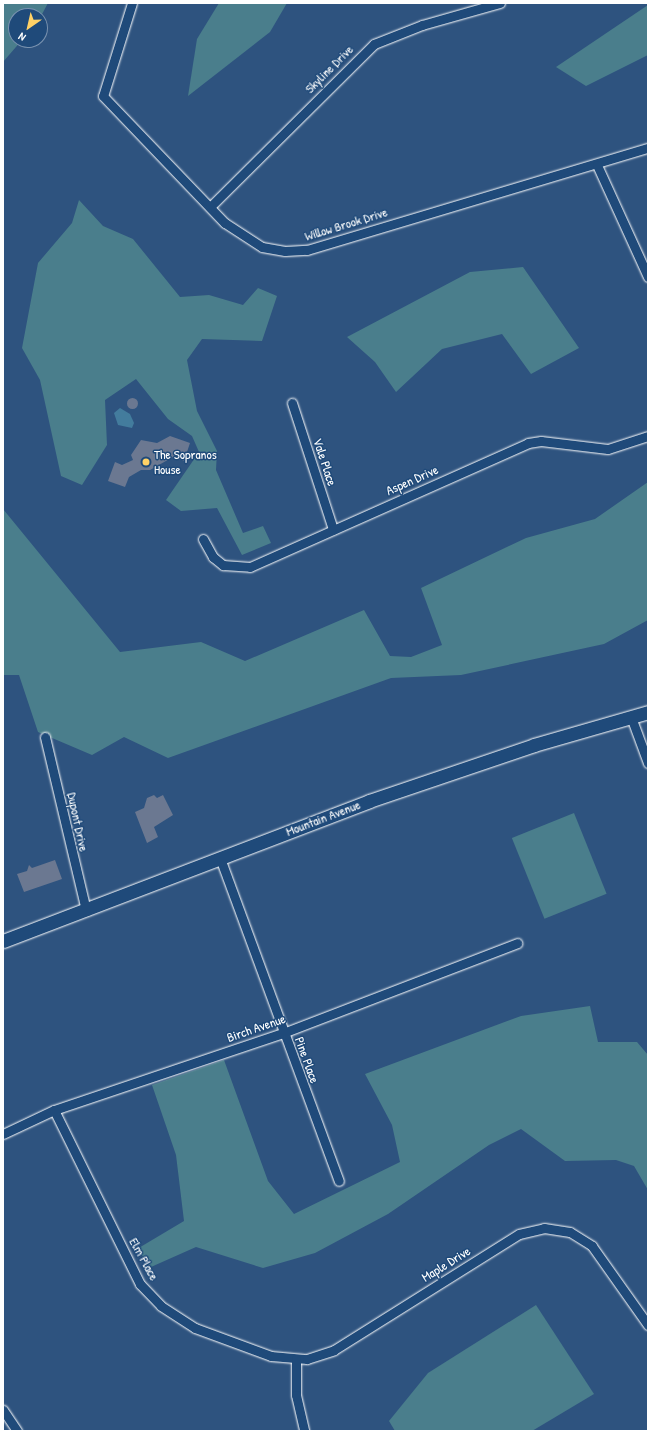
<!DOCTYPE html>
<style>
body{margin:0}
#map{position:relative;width:651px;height:1434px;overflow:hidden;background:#2e537f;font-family:"Patrick Hand",sans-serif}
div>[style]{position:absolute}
.green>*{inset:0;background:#4a7e8c;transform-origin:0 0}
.water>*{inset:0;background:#437c9d}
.building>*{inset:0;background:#6b7891}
.round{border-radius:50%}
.roads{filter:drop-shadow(0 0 1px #fff) drop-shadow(0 0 1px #fff)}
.street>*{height:9px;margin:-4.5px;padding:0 4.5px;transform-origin:4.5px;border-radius:4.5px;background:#1f4a7a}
.secondary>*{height:13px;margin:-6.5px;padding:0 6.5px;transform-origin:6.5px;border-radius:6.5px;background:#1f4a7a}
.dots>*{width:11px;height:11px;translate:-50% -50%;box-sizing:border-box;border:2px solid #1f4a7a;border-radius:50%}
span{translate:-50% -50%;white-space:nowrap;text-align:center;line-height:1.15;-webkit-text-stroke:3px #1f4a7a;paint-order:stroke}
.street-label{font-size:13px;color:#fff}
.poi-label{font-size:13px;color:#fff}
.left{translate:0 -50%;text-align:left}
.frame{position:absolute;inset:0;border:4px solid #fff;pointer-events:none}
.north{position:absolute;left:8px;top:8px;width:40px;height:40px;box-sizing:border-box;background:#1f4a7a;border:1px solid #7992af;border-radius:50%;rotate:214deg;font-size:11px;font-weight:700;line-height:16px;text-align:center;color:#fff}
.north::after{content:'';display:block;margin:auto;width:14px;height:18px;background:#ffd166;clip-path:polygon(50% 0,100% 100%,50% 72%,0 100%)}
</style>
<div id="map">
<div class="green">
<i style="clip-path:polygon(3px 3px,48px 3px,40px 18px,16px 16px,16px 40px,22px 40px,3px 62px)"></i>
<i style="clip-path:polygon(219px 3px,287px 3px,270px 32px,188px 96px,197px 39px)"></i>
<i style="clip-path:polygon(648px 5px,648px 55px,586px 86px,556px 67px)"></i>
<i style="clip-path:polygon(79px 200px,103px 226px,133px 239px,180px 297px,209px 295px,243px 305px,258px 288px,277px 296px,262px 341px,202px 339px,187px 360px,197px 411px,217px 451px,216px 470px,243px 533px,263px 526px,271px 543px,242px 555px,217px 508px,181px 511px,166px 500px,199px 452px,192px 436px,168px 419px,136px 379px,105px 400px,107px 445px,82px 485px,61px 476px,40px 380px,22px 348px,38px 263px,72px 223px)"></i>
<i style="clip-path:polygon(523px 267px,579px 348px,531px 374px,502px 334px,442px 349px,396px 392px,375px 362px,347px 337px,470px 272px)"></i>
<i style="clip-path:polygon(648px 482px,648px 620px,604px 644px,461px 675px,391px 678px,168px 758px,124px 737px,92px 755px,38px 732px,19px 675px,3px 675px,3px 509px,120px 652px,201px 642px,245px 661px,364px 610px,390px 656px,411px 657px,442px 645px,421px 588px,526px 538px,595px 519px)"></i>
<i style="left:574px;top:813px;width:87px;height:67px;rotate:68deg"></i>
<i style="clip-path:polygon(590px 1006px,598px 1042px,637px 1042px,648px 1055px,648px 1190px,634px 1166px,616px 1160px,565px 1161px,521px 1129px,489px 1145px,388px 1214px,315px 1253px,263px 1268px,196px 1247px,151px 1267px,137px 1249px,184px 1221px,176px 1155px,152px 1085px,224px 1060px,268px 1181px,294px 1214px,400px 1162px,392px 1125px,365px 1074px,521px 1016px)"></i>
<i style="clip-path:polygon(536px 1305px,594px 1394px,532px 1431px,395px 1431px,389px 1421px,428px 1373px)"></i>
</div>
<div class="water">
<i style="clip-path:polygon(120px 408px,130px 414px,134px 423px,132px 428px,118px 425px,114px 413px)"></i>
</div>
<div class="building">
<i class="round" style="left:126.5px;top:397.5px;width:11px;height:11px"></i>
<i style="clip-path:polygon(170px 436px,190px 443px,184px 461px,173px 457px,150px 470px,141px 470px,129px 477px,125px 487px,108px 481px,115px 462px,122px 465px,133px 460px,131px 455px,141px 440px,157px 443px)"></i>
<i style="clip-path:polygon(154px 795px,157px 798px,163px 795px,173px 815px,154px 827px,158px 837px,147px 843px,135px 812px,144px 808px,147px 798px)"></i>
<i style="clip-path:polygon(55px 860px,62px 879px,24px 892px,17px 874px,27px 871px,29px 865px,32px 868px)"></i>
</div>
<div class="roads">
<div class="street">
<i style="left:132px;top:3px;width:97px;rotate:107.3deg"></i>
<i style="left:103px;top:96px;width:176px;rotate:46.2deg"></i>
<i style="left:225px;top:223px;width:44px;rotate:33deg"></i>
<i style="left:262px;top:247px;width:23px;rotate:10deg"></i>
<i style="left:285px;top:251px;width:22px;rotate:-3deg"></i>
<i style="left:307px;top:250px;width:356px;rotate:-16.7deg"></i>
<i style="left:597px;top:165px;width:123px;rotate:65.5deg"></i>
<i style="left:210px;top:207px;width:231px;rotate:-44.8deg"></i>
<i style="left:374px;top:44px;width:52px;rotate:-21.6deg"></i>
<i style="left:422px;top:25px;width:81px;rotate:-15.8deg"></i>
<i style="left:292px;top:403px;width:133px;rotate:72deg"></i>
<i style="left:203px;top:539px;width:21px;rotate:61deg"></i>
<i style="left:213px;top:557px;width:13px;rotate:39deg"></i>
<i style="left:223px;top:565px;width:27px;rotate:4deg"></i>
<i style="left:250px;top:567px;width:304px;rotate:-24deg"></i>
<i style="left:528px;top:443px;width:13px;rotate:-9deg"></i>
<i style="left:541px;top:441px;width:67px;rotate:6.8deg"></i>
<i style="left:608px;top:449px;width:42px;rotate:-18deg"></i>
<i style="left:631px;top:717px;width:49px;rotate:69.7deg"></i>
<i style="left:45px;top:737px;width:179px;rotate:76.7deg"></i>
<i style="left:220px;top:858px;width:344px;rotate:69.8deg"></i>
<i style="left:54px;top:1110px;width:194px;rotate:63.7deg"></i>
<i style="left:140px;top:1284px;width:30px;rotate:46deg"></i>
<i style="left:161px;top:1306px;width:40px;rotate:32.9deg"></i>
<i style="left:195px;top:1328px;width:81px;rotate:20.2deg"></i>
<i style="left:271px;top:1356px;width:36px;rotate:5deg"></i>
<i style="left:307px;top:1359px;width:28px;rotate:-18deg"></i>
<i style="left:334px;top:1350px;width:218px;rotate:-32.1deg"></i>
<i style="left:519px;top:1234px;width:26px;rotate:-13deg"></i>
<i style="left:544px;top:1228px;width:26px;rotate:9deg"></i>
<i style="left:570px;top:1232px;width:26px;rotate:32deg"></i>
<i style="left:592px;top:1246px;width:97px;rotate:54.7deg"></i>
<i style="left:3px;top:1134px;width:56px;rotate:-25.2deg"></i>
<i style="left:54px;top:1110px;width:242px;rotate:-18.6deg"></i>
<i style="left:283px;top:1033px;width:251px;rotate:-21deg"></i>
<i style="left:296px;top:1359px;width:36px;rotate:90deg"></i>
<i style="left:296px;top:1395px;width:37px;rotate:77deg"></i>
<i style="left:3px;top:1410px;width:25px;rotate:56deg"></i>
</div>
<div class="secondary">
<i style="left:3px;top:941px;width:392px;rotate:-20.9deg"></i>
<i style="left:369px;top:801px;width:174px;rotate:-18.7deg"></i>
<i style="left:534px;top:745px;width:119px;rotate:-16.1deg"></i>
</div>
</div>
<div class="dots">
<i style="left:146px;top:462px;background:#ffd166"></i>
</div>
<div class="street-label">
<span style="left:329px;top:69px;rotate:-45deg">Skyline Drive</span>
<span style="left:346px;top:224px;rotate:-17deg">Willow Brook Drive</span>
<span style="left:325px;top:462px;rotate:72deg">Vale Place</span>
<span style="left:412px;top:480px;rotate:-24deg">Aspen Drive</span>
<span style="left:323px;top:818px;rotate:-21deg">Mountain Avenue</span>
<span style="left:78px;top:822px;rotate:78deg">Dupont Drive</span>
<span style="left:256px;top:1028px;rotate:-19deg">Birch Avenue</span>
<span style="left:307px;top:1060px;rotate:70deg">Pine Place</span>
<span style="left:144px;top:1259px;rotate:61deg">Elm Place</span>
<span style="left:446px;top:1264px;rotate:-32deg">Maple Drive</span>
</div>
<div class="poi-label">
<span class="left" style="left:154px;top:462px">The Sopranos<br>House</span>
</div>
<div class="frame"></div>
<div class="north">N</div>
</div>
